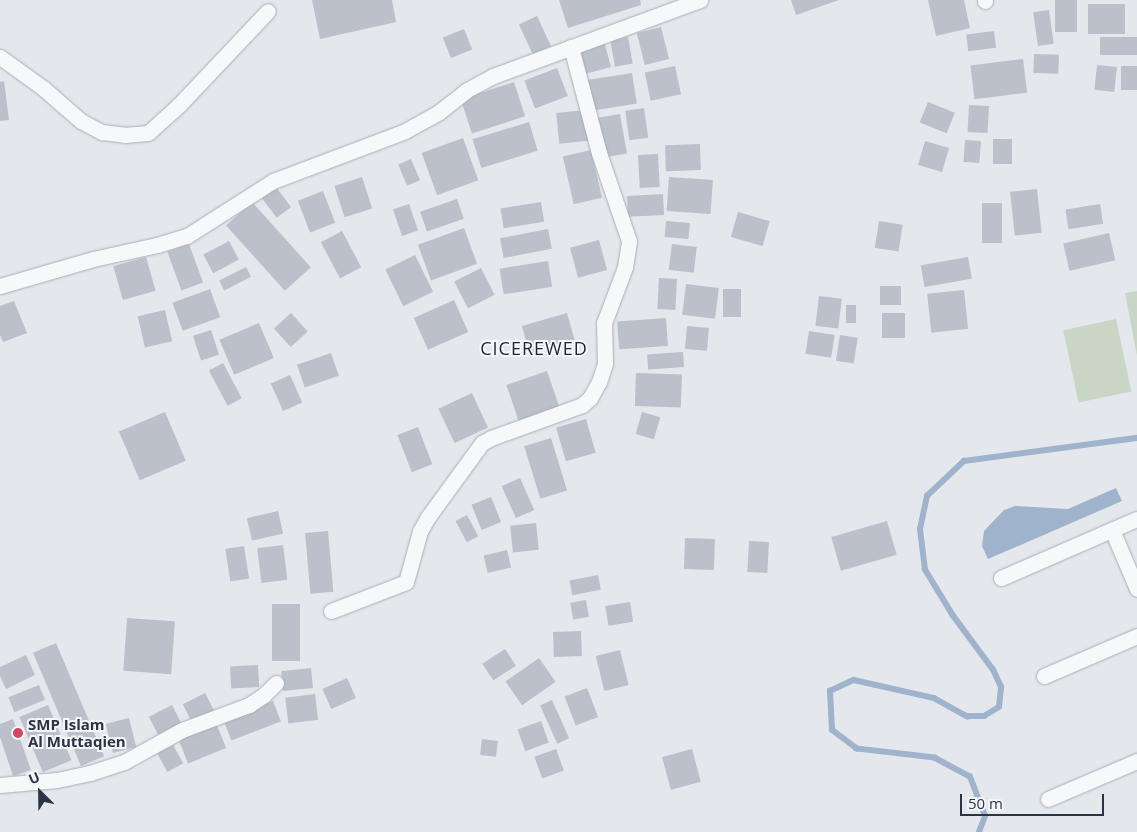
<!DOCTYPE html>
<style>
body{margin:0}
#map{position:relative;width:1137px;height:832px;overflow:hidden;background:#e4e7ec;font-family:"Open Sans",sans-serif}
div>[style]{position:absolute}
.green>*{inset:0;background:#c9d6c5;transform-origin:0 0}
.water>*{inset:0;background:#9fb4cc}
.stream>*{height:5.5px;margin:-2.75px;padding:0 2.75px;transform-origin:2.75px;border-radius:2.75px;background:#9fb4cc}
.building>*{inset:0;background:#bbc0ca;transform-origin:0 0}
.roads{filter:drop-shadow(0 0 1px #a9aeb7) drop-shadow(0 0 1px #a9aeb7)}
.minor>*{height:15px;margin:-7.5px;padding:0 7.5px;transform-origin:7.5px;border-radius:7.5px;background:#f7f8fa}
.dots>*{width:14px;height:14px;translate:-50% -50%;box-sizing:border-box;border:2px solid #f4f6f9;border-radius:50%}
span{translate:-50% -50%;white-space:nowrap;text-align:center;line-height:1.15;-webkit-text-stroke:4px #f4f6f9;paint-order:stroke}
.poi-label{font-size:15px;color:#2b3445;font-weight:700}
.left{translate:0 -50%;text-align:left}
.quarter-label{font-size:18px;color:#1d2536;letter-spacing:1px}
.north{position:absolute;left:15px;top:767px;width:50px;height:50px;-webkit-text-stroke:4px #f4f6f9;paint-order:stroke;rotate:337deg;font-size:14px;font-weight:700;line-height:20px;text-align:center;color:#2b3445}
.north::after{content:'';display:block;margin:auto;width:18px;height:22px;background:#2b3445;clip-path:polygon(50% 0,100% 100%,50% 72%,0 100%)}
.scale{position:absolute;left:960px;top:794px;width:144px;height:22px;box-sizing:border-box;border:2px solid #2b3445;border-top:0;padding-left:6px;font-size:15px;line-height:18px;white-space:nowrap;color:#2b3445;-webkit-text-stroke:4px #f4f6f9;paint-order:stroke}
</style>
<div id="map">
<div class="green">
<i style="clip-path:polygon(1137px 291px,1137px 356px,1125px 293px)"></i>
<i style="left:1116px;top:319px;width:74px;height:54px;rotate:78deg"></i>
</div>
<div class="water">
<i style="clip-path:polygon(1116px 488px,1122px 501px,988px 559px,982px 546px,984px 531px,1004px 510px,1015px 506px,1068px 509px)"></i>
</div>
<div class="stream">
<i style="left:979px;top:832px;width:17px;rotate:-69deg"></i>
<i style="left:985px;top:816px;width:42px;rotate:-111deg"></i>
<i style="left:970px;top:777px;width:40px;rotate:-152deg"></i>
<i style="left:935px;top:758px;width:79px;rotate:-173.4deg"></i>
<i style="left:857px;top:749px;width:31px;rotate:-143deg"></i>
<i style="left:832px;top:730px;width:39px;rotate:-93deg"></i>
<i style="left:830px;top:691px;width:26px;rotate:-25deg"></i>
<i style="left:854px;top:680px;width:82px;rotate:12.7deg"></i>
<i style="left:934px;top:698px;width:38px;rotate:29deg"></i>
<i style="left:967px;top:716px;width:17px"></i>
<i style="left:984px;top:716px;width:17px;rotate:-31deg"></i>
<i style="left:999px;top:707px;width:20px;rotate:-84deg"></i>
<i style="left:1001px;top:687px;width:19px;rotate:-115deg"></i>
<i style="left:993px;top:670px;width:67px;rotate:-126.5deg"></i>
<i style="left:953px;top:616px;width:54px;rotate:-121.3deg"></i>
<i style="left:925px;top:570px;width:41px;rotate:-97deg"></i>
<i style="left:920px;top:529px;width:34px;rotate:-78deg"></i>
<i style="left:927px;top:496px;width:51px;rotate:-43.4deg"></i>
<i style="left:964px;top:461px;width:175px;rotate:-7.6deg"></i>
</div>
<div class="building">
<i style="clip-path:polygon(312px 0,392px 0,396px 22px,320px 39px)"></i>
<i style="clip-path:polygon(559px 0,640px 0,641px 5px,568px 28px)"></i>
<i style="clip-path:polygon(791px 0,839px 0,796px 15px)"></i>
<i style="clip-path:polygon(928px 0,964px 0,970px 28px,936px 36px)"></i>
<i style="left:1055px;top:0;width:22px;height:32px"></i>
<i style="left:1088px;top:4px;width:37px;height:30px"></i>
<i style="left:1049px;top:10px;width:34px;height:16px;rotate:82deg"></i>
<i style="left:537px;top:16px;width:33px;height:20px;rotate:65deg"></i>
<i style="left:661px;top:27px;width:33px;height:25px;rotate:76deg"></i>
<i style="left:464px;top:29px;width:22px;height:23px;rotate:68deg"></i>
<i style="left:994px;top:31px;width:17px;height:28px;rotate:83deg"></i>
<i style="left:628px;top:37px;width:27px;height:18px;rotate:80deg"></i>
<i style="left:1137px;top:37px;width:18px;height:37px;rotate:90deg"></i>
<i style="left:604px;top:41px;width:27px;height:28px;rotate:75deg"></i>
<i style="left:1034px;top:54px;width:25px;height:19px;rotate:2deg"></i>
<i style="left:1023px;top:59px;width:34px;height:53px;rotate:83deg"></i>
<i style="left:1097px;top:65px;width:20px;height:25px;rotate:6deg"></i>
<i style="left:675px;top:66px;width:29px;height:31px;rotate:78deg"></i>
<i style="left:1121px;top:66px;width:16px;height:24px"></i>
<i style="left:557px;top:68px;width:30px;height:35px;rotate:69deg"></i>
<i style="left:632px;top:73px;width:31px;height:47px;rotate:81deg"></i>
<i style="clip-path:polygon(4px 81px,9px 120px,0 121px,0 82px)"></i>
<i style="left:514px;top:82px;width:36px;height:56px;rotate:72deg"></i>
<i style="left:928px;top:102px;width:29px;height:22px;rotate:22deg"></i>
<i style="left:969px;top:105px;width:20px;height:27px;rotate:3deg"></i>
<i style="left:644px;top:108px;width:30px;height:19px;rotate:82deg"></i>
<i style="left:585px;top:110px;width:31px;height:29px;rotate:84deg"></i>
<i style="left:620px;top:114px;width:40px;height:25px;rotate:80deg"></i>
<i style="left:529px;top:122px;width:30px;height:59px;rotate:73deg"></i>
<i style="left:463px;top:138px;width:45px;height:44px;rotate:70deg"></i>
<i style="left:993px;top:139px;width:19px;height:25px"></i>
<i style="left:965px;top:140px;width:16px;height:22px;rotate:4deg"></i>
<i style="left:925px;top:141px;width:25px;height:25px;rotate:16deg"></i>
<i style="left:700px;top:144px;width:26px;height:35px;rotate:88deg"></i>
<i style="left:591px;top:150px;width:49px;height:29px;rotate:77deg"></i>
<i style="left:658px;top:154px;width:33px;height:20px;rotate:87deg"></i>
<i style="left:411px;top:159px;width:23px;height:14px;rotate:67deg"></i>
<i style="left:362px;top:177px;width:33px;height:29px;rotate:72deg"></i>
<i style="left:669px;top:177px;width:44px;height:34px;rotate:4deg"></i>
<i style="left:276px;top:187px;width:25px;height:18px;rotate:53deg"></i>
<i style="left:1037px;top:189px;width:44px;height:27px;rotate:84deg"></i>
<i style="left:323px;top:191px;width:34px;height:27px;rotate:69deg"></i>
<i style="left:663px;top:194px;width:21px;height:36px;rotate:87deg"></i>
<i style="left:457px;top:199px;width:21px;height:39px;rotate:71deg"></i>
<i style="left:252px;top:202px;width:88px;height:35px;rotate:48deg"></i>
<i style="left:541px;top:202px;width:20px;height:41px;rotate:81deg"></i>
<i style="left:982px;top:203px;width:20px;height:40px"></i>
<i style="left:409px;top:204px;width:28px;height:17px;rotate:71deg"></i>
<i style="left:1100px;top:204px;width:20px;height:35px;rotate:81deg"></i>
<i style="left:738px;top:212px;width:33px;height:26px;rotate:16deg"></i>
<i style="left:666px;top:221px;width:24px;height:16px;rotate:5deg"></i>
<i style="left:879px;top:221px;width:24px;height:27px;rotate:9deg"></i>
<i style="left:464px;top:228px;width:38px;height:49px;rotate:70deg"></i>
<i style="left:548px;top:229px;width:20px;height:49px;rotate:79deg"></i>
<i style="left:342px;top:231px;width:41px;height:24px;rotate:62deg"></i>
<i style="left:1109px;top:233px;width:28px;height:47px;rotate:77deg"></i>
<i style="left:599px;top:240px;width:31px;height:30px;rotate:75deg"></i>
<i style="left:229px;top:241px;width:21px;height:29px;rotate:62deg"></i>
<i style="left:189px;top:244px;width:41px;height:23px;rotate:70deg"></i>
<i style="left:672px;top:244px;width:25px;height:26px;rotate:7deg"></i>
<i style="left:415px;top:255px;width:41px;height:33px;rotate:64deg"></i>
<i style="left:146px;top:257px;width:35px;height:34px;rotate:74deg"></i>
<i style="left:968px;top:257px;width:22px;height:48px;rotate:80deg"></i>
<i style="left:548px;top:261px;width:26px;height:49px;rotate:81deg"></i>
<i style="left:246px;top:267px;width:11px;height:30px;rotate:63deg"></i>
<i style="left:481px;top:268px;width:30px;height:30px;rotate:63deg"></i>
<i style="left:659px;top:278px;width:18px;height:31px;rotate:3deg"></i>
<i style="left:686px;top:284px;width:33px;height:31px;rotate:7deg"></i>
<i style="left:880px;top:286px;width:21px;height:19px"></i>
<i style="left:210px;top:289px;width:30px;height:40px;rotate:70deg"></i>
<i style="left:741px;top:289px;width:28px;height:18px;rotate:90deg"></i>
<i style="left:964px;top:290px;width:39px;height:37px;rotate:84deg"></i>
<i style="left:819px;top:296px;width:23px;height:30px;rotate:7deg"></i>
<i style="left:454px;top:300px;width:35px;height:44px;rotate:66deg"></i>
<i style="clip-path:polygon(14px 301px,27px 333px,3px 342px,0 335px,0 306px)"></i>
<i style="left:846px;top:305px;width:10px;height:18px"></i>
<i style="left:165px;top:310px;width:32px;height:28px;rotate:77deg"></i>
<i style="left:291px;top:313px;width:25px;height:23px;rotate:48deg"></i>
<i style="left:567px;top:313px;width:29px;height:47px;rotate:74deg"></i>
<i style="left:882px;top:313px;width:23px;height:25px"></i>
<i style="left:666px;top:318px;width:28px;height:49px;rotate:86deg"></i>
<i style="left:259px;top:323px;width:38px;height:43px;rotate:67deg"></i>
<i style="left:687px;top:326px;width:22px;height:23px;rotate:5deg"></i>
<i style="left:211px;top:330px;width:26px;height:19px;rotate:72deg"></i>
<i style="left:809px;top:331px;width:26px;height:23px;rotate:9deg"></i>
<i style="left:840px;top:335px;width:18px;height:26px;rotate:9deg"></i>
<i style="left:683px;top:352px;width:15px;height:36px;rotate:86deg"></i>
<i style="left:331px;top:353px;width:24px;height:36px;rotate:71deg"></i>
<i style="left:223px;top:363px;width:40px;height:16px;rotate:62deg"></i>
<i style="left:547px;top:371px;width:43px;height:43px;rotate:71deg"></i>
<i style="left:636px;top:373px;width:46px;height:33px;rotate:2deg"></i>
<i style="left:290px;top:375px;width:30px;height:21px;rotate:66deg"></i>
<i style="left:472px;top:393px;width:38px;height:37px;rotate:65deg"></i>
<i style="left:165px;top:412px;width:53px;height:50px;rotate:67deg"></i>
<i style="left:642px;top:412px;width:19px;height:23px;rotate:16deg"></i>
<i style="left:586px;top:419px;width:35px;height:31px;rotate:74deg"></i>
<i style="left:418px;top:427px;width:40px;height:22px;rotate:69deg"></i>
<i style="left:551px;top:438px;width:55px;height:28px;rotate:73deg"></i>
<i style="left:520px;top:478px;width:35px;height:20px;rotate:66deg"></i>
<i style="left:491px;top:497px;width:27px;height:21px;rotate:68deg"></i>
<i style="left:278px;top:511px;width:23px;height:32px;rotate:77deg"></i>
<i style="left:467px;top:515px;width:24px;height:13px;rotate:62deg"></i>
<i style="left:887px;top:521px;width:35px;height:58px;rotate:74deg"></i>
<i style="left:536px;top:523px;width:27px;height:26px;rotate:84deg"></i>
<i style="left:328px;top:531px;width:61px;height:23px;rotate:85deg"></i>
<i style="left:685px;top:538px;width:30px;height:31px;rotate:2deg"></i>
<i style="left:749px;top:541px;width:20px;height:31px;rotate:3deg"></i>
<i style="left:283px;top:545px;width:35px;height:26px;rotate:83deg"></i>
<i style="left:244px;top:546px;width:33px;height:19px;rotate:81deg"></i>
<i style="left:507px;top:550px;width:18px;height:24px;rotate:77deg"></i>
<i style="left:598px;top:575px;width:15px;height:29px;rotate:79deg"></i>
<i style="left:586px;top:600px;width:17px;height:16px;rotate:80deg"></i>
<i style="left:630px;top:602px;width:20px;height:25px;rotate:81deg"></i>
<i style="left:272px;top:604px;width:28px;height:57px"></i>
<i style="left:127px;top:618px;width:48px;height:53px;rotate:4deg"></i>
<i style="left:581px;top:631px;width:25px;height:28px;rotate:88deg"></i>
<i style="left:56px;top:643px;width:123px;height:25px;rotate:67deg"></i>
<i style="left:505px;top:649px;width:20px;height:27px;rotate:57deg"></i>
<i style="left:620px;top:650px;width:36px;height:25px;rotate:76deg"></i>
<i style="clip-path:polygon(26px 655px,35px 675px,6px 689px,0 676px,0 667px)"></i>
<i style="left:539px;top:658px;width:29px;height:41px;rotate:55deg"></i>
<i style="left:258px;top:665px;width:22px;height:28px;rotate:87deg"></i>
<i style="left:311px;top:668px;width:20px;height:30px;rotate:84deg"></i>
<i style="left:347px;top:678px;width:22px;height:27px;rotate:66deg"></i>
<i style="left:39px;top:685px;width:16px;height:33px;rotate:68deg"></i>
<i style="left:587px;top:688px;width:31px;height:24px;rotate:69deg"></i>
<i style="left:205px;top:693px;width:22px;height:25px;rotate:63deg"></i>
<i style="left:315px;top:694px;width:26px;height:30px;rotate:83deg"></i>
<i style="left:552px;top:700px;width:42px;height:13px;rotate:66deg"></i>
<i style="left:273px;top:701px;width:22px;height:53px;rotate:69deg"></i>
<i style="left:48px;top:705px;width:60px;height:31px;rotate:67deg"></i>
<i style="left:172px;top:705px;width:20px;height:26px;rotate:63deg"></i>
<i style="left:129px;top:718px;width:30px;height:24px;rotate:76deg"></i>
<i style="clip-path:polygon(13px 719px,31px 770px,13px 776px,0 737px,0 724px)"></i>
<i style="left:541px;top:721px;width:23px;height:25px;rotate:70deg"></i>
<i style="left:216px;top:723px;width:27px;height:41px;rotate:68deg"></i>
<i style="left:482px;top:739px;width:16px;height:16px;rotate:7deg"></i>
<i style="left:173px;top:745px;width:21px;height:18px;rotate:61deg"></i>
<i style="left:556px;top:749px;width:23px;height:23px;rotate:70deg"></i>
<i style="left:692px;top:749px;width:34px;height:31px;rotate:75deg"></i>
</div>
<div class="roads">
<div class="minor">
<i style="left:985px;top:0;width:1px;rotate:90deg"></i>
<i style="left:0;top:57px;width:53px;rotate:35.8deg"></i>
<i style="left:43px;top:88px;width:50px;rotate:41deg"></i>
<i style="left:81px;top:121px;width:24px;rotate:28deg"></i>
<i style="left:102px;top:132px;width:23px;rotate:7deg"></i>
<i style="left:125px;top:135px;width:23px;rotate:-5deg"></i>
<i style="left:148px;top:133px;width:42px;rotate:-42.1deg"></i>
<i style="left:179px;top:105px;width:129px;rotate:-46.6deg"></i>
<i style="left:0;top:286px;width:97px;rotate:-16.2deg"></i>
<i style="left:93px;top:259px;width:66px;rotate:-12.3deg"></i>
<i style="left:157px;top:245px;width:31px;rotate:-17deg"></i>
<i style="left:187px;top:236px;width:102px;rotate:-32.6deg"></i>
<i style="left:273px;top:181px;width:141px;rotate:-20.7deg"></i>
<i style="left:405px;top:131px;width:39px;rotate:-29deg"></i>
<i style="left:439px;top:112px;width:36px;rotate:-38deg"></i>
<i style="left:467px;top:90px;width:30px;rotate:-28deg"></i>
<i style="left:493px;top:76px;width:221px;rotate:-20.2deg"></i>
<i style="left:1112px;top:530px;width:64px;rotate:67deg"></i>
<i style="left:1001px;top:578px;width:148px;rotate:-23.5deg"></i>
<i style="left:331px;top:611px;width:80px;rotate:-21.1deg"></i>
<i style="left:406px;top:582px;width:53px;rotate:-74.6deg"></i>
<i style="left:420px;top:531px;width:16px;rotate:-60deg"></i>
<i style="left:428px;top:517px;width:92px;rotate:-53.9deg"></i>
<i style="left:482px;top:443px;width:10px;rotate:-29deg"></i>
<i style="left:491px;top:438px;width:97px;rotate:-19.9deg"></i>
<i style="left:582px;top:405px;width:11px;rotate:-41deg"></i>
<i style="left:590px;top:398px;width:18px;rotate:-61deg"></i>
<i style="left:599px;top:382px;width:20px;rotate:-72deg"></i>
<i style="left:605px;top:363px;width:40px;rotate:-91.4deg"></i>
<i style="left:604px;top:323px;width:60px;rotate:-69.4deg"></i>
<i style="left:625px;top:267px;width:26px;rotate:-81deg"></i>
<i style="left:629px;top:241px;width:93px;rotate:-108.8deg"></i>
<i style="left:599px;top:153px;width:110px;rotate:-104.8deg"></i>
<i style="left:1044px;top:676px;width:101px;rotate:-23.3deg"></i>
<i style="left:0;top:785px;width:57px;rotate:-5deg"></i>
<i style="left:57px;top:780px;width:34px;rotate:-12deg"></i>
<i style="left:90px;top:773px;width:36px;rotate:-18deg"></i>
<i style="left:124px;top:762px;width:66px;rotate:-28.9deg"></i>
<i style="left:182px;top:730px;width:72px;rotate:-20.5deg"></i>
<i style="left:249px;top:705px;width:18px;rotate:-34deg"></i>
<i style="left:264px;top:695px;width:17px;rotate:-45deg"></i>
<i style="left:1048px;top:799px;width:97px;rotate:-23.1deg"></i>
</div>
</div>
<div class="dots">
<i style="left:18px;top:733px;background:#d1495b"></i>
</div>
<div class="poi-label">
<span class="left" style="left:28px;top:733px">SMP Islam<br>Al Muttaqien</span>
</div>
<div class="quarter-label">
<span style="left:534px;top:348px">CICEREWED</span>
</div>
<div class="north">U</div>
<div class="scale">50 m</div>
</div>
